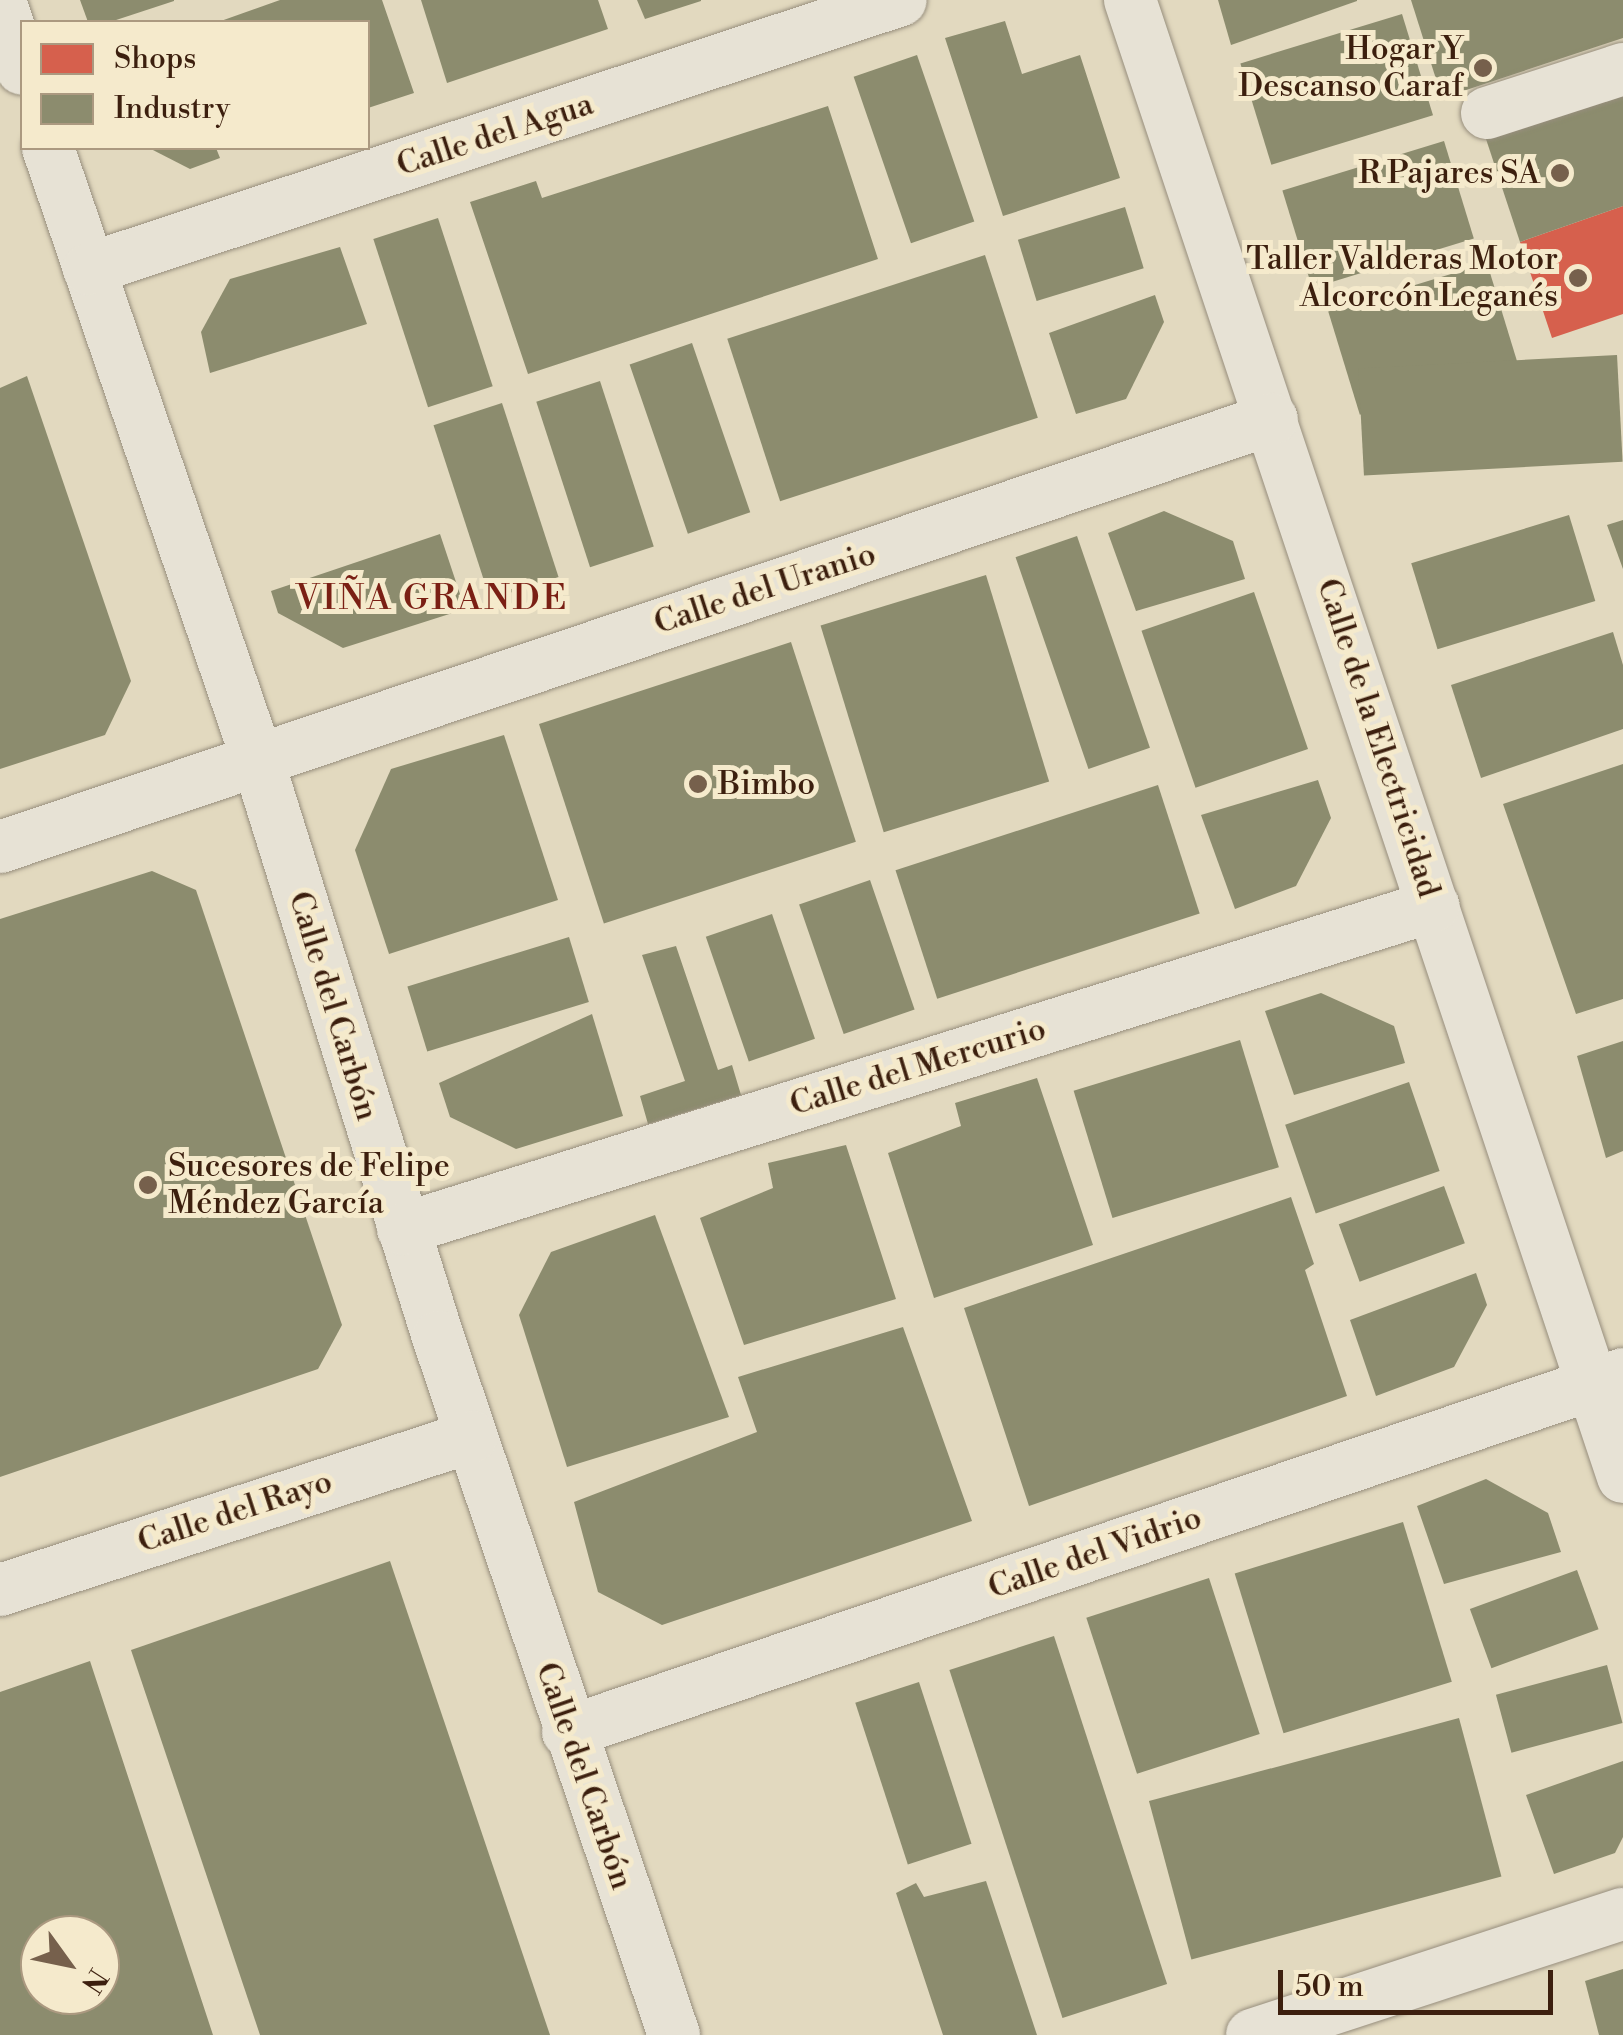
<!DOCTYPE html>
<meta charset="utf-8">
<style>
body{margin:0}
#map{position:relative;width:1623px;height:2035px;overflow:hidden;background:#e2d9bf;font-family:"Libre Bodoni",serif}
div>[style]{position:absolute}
.shops>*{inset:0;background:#d6604d}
.industry>*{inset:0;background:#8c8c6e;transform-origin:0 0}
.roads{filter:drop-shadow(0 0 2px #978e7d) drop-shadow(0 0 2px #978e7d)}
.minor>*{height:52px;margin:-26px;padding:0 26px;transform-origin:26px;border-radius:26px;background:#e7e2d5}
.dots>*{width:28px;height:28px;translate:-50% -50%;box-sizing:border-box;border:5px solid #f5eacc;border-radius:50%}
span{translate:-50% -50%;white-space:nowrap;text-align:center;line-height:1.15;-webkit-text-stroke:10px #f5eacc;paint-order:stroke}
.poi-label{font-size:32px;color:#3c1f0e}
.right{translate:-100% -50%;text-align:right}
.left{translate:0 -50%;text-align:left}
.street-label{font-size:32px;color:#3c1f0e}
.neighbourhood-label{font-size:35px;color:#7a1f14;letter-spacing:2.5px}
.legend{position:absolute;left:20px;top:20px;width:350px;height:130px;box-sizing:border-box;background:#f5eacc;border:2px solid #ab9980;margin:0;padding:12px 18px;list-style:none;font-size:30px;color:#3c1f0e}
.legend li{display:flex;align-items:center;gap:20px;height:50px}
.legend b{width:50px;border:2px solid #ab9980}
.north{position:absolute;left:20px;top:1915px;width:100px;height:100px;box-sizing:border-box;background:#f5eacc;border:2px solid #ab9980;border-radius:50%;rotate:123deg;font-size:28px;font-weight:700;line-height:40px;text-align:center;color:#3c1f0e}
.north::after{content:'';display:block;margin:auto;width:35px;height:45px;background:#76604c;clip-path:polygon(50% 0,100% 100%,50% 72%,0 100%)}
.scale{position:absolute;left:1278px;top:1970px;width:275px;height:45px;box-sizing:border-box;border:5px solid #3c1f0e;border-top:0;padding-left:12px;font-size:30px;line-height:35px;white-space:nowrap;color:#3c1f0e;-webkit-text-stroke:8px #f5eacc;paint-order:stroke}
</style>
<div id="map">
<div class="shops">
<i style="clip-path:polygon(1623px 206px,1623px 314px,1552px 338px,1520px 242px)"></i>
</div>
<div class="industry">
<i style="clip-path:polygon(80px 0,174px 0,174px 1px,110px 22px,88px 22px)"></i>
<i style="clip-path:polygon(280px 0,382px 0,414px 93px,368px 108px,368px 22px,218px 22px)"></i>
<i style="clip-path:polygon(421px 0,598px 0,608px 29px,447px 83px)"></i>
<i style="clip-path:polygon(637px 0,701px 0,701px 1px,645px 19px)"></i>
<i style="clip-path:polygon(1218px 0,1357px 0,1357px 1px,1231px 45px)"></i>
<i style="clip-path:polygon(1411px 0,1623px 0,1623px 38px,1442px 98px)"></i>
<i style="left:1402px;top:14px;width:106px;height:169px;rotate:73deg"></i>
<i style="clip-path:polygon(1005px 21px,1022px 74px,1080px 55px,1120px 178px,1003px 216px,945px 38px)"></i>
<i style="left:917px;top:55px;width:176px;height:67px;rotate:71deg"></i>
<i style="clip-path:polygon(1623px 94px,1623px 206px,1520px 242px,1486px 139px)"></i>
<i style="clip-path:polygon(828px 106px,878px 259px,528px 374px,470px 202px,536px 181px,542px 198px)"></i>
<i style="left:1444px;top:141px;width:102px;height:169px;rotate:73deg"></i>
<i style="clip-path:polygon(149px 148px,216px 148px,220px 158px,190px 169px)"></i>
<i style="left:1125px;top:207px;width:64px;height:112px;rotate:73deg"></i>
<i style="left:438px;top:218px;width:177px;height:68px;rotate:72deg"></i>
<i style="clip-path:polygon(340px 247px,367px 324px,210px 373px,201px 332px,230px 279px)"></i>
<i style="left:985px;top:255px;width:171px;height:271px;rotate:72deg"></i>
<i style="left:1487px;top:263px;width:108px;height:166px;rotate:73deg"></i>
<i style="clip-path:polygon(1155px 295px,1164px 322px,1126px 399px,1076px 414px,1049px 333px)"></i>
<i style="left:692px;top:343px;width:179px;height:66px;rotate:71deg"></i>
<i style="left:1617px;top:355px;width:107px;height:259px;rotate:87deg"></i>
<i style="clip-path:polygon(27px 376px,131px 681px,105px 735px,0 769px,0 388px)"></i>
<i style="left:600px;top:381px;width:174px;height:67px;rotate:72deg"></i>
<i style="left:502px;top:403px;width:183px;height:72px;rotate:72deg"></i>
<i style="clip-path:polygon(1164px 511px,1233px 541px,1245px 579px,1136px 611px,1108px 533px)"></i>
<i style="left:1569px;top:515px;width:90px;height:165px;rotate:73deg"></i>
<i style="clip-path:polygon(1623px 520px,1623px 569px,1607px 525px)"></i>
<i style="clip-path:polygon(440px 534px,465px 609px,343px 648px,278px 613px,271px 591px)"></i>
<i style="left:1077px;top:536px;width:224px;height:65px;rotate:71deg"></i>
<i style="left:986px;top:575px;width:216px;height:173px;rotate:73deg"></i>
<i style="left:1254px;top:592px;width:166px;height:119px;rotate:71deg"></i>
<i style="clip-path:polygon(1613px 632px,1623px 665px,1623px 729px,1481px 778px,1451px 685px)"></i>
<i style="left:791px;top:642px;width:210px;height:265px;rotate:72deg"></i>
<i style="clip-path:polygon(504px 735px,558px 900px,389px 954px,355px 850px,391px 769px)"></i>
<i style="clip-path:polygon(1623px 764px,1623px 999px,1576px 1014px,1503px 804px)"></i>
<i style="clip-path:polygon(1318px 780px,1331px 818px,1296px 886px,1235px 909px,1201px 815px)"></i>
<i style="left:1158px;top:785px;width:135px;height:276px;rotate:72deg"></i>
<i style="clip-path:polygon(152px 871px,196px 890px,342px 1325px,318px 1369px,0 1477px,0 919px)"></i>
<i style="left:870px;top:880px;width:137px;height:75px;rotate:71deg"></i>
<i style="left:772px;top:914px;width:132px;height:70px;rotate:71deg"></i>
<i style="left:569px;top:937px;width:68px;height:169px;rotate:73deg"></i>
<i style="clip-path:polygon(676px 946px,718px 1070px,732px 1065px,741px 1095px,648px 1124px,640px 1096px,685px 1081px,642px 955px)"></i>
<i style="clip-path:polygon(1321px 993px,1394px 1026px,1405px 1063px,1294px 1095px,1265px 1011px)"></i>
<i style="clip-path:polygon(592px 1014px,623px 1116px,516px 1149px,450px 1117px,439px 1083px)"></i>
<i style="left:1240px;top:1040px;width:133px;height:174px;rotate:73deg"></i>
<i style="clip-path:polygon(1623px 1041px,1623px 1151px,1606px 1158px,1577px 1056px)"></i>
<i style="clip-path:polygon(1037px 1078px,1093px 1245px,934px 1298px,888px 1153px,961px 1126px,955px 1103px)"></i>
<i style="left:1409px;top:1082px;width:94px;height:131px;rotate:71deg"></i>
<i style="clip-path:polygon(846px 1145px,896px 1299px,744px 1345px,700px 1218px,773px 1188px,768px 1163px)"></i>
<i style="left:1444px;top:1186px;width:61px;height:112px;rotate:70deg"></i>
<i style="clip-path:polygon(1291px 1197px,1314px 1264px,1305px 1270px,1347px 1396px,1029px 1506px,964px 1308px)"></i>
<i style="clip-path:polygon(655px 1215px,729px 1417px,567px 1467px,519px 1315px,551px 1252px)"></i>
<i style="clip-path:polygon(1476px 1273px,1487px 1305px,1454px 1367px,1376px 1396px,1350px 1320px)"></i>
<i style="clip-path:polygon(903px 1327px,972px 1521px,662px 1625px,598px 1592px,574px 1502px,757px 1432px,738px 1377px)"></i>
<i style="clip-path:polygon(1486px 1479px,1548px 1513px,1561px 1552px,1444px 1584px,1417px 1506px)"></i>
<i style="left:1403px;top:1522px;width:167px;height:176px;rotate:73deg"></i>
<i style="clip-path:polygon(390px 1561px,550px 2035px,260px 2035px,131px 1650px)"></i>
<i style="left:1577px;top:1570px;width:63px;height:114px;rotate:70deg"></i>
<i style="left:1209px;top:1578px;width:164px;height:129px;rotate:72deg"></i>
<i style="left:1054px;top:1636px;width:366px;height:110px;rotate:72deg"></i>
<i style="clip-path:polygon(evenodd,90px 1661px,213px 2035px,0 2035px,0 1692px,90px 1661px,40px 1935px,100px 1935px,100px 1995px,40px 1995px,40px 1935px)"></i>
<i style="left:1607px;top:1665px;width:60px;height:115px;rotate:75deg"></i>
<i style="left:919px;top:1682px;width:170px;height:67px;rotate:72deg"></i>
<i style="left:1459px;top:1718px;width:164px;height:321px;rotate:75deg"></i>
<i style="clip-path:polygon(1623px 1761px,1623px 1837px,1615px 1853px,1554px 1874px,1526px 1795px)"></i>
<i style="clip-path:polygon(986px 1881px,1037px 2035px,943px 2035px,896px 1893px,916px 1883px,924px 1897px)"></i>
<i style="clip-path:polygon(1623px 1969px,1623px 2035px,1599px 2035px,1585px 1981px)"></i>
</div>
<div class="roads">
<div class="minor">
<i style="left:0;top:0;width:72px;rotate:72.3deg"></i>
<i style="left:1130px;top:0;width:1557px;rotate:71.54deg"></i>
<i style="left:1487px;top:113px;width:143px;rotate:-17.9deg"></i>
<i style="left:48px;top:148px;width:648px;rotate:71.09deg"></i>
<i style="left:258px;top:761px;width:603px;rotate:72.65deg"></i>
<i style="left:438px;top:1337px;width:737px;rotate:71.32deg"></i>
<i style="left:89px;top:269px;width:855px;rotate:-18.33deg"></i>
<i style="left:0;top:847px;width:1342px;rotate:-18.6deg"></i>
<i style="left:403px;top:1229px;width:1080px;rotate:-17.4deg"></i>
<i style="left:0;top:1590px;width:496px;rotate:-18deg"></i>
<i style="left:568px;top:1732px;width:1114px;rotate:-18.74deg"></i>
<i style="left:1252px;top:2035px;width:390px;rotate:-18.1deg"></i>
</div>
</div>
<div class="dots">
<i style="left:1483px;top:68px;background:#76604c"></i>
<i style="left:1560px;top:173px;background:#76604c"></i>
<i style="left:1578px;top:278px;background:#76604c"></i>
<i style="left:698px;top:784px;background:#76604c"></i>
<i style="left:148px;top:1185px;background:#76604c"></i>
</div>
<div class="poi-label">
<span class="right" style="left:1463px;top:68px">Hogar Y<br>Descanso Caraf</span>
<span class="right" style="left:1540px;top:173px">R Pajares SA</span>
<span class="right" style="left:1558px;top:278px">Taller Valderas Motor<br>Alcorcón Leganés</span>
<span class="left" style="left:718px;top:784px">Bimbo</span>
<span class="left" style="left:168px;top:1185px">Sucesores de Felipe<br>Méndez García</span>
</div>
<div class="street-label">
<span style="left:495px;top:135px;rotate:-18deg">Calle del Agua</span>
<span style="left:765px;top:589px;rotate:-18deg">Calle del Uranio</span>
<span style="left:1378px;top:738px;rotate:72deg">Calle de la Electricidad</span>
<span style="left:333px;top:1006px;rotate:73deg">Calle del Carbón</span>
<span style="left:918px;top:1067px;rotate:-17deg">Calle del Mercurio</span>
<span style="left:235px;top:1512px;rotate:-18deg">Calle del Rayo</span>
<span style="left:1095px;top:1553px;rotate:-19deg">Calle del Vidrio</span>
<span style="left:584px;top:1776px;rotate:71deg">Calle del Carbón</span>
</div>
<div class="neighbourhood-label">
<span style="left:432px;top:599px">VIÑA GRANDE</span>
</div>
<ul class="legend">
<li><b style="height:28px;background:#d6604d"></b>Shops</li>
<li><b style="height:28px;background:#8c8c6e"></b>Industry</li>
</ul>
<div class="north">N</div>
<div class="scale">50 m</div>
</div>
